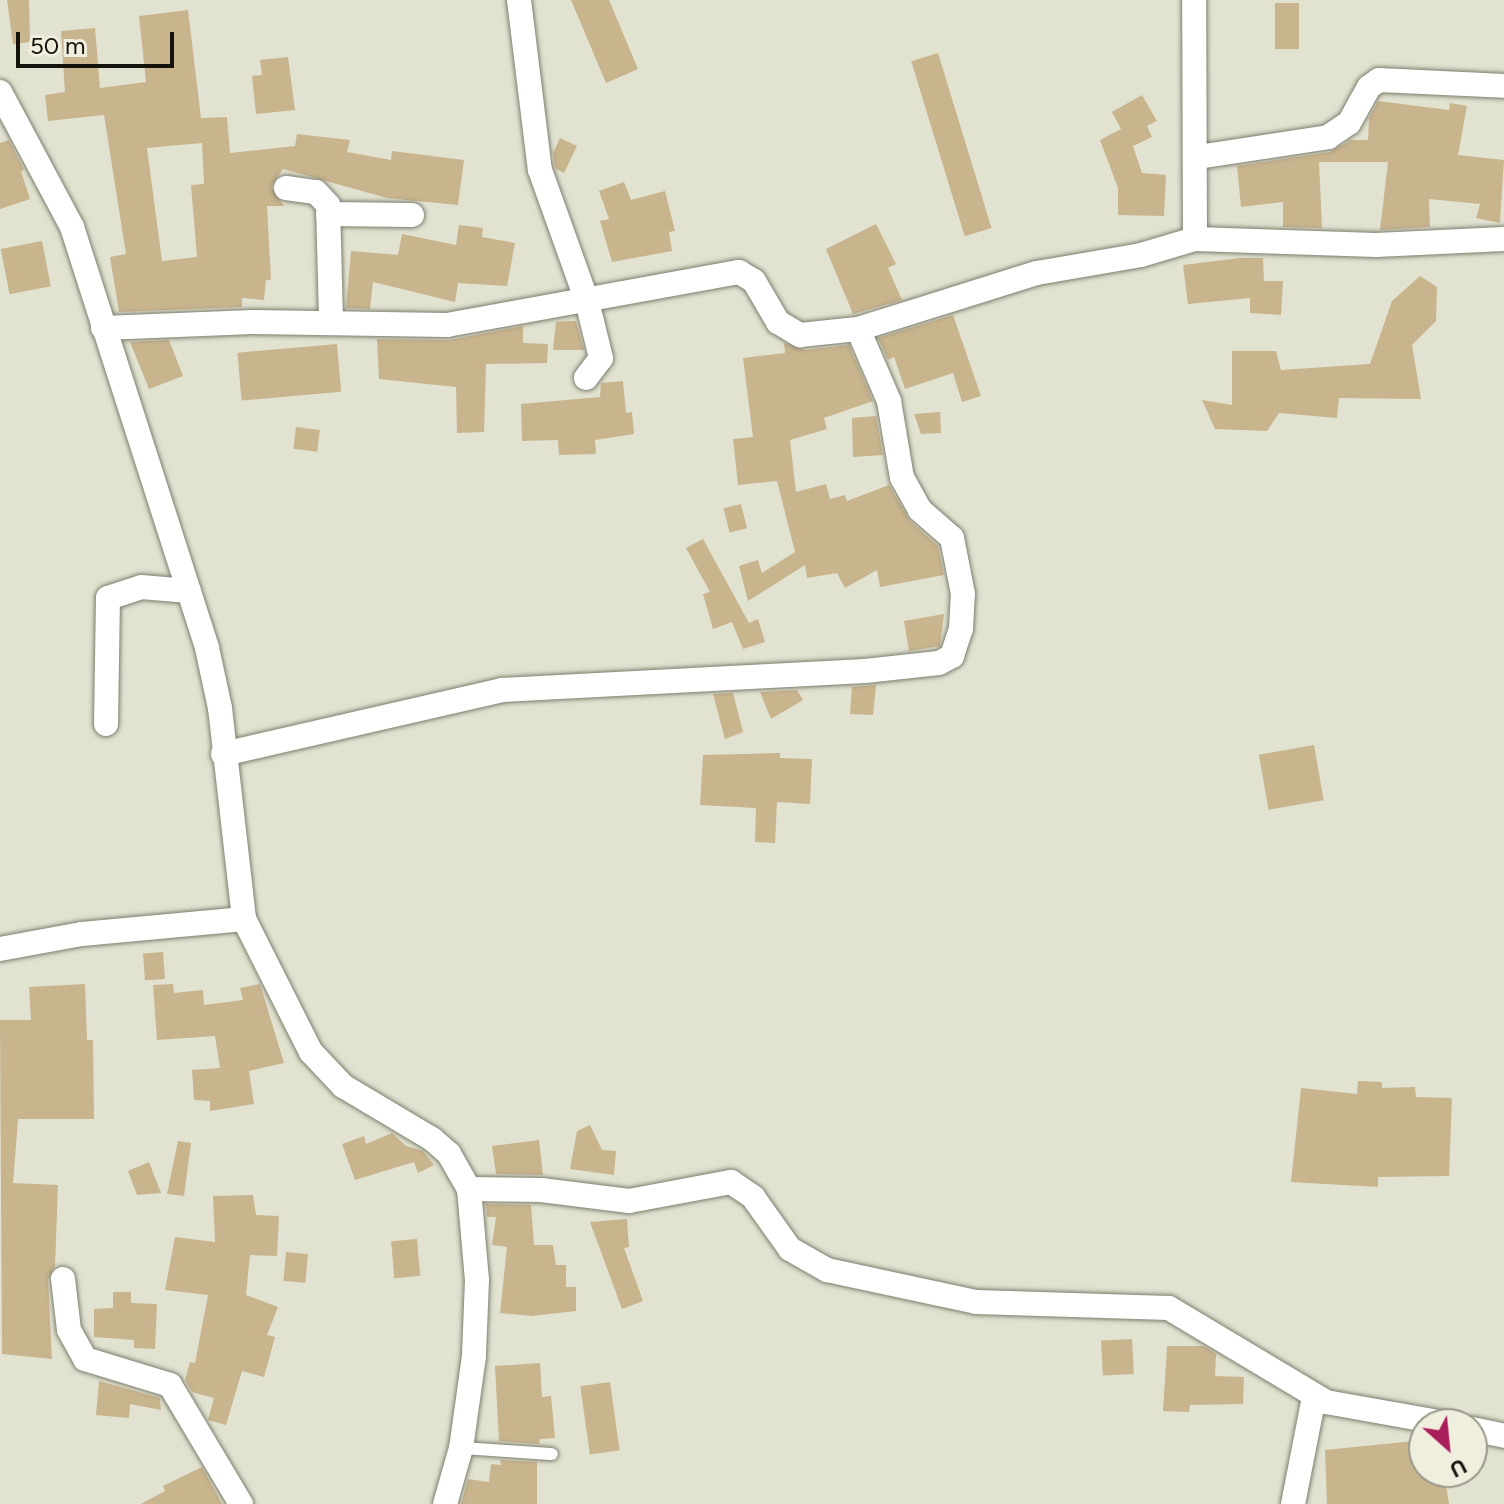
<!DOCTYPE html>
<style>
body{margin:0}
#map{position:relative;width:1504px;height:1504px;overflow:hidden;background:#e2e2d1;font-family:Figtree,sans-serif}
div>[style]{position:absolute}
.building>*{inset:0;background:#c8b48d;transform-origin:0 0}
.roads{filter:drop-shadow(0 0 2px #7e7e6e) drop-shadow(0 0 2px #7e7e6e)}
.lane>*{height:12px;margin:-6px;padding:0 6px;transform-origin:6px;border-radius:6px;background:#fff}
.street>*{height:24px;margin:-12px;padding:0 12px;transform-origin:12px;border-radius:12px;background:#fff}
span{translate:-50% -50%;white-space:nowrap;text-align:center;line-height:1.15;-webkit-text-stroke:8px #f0efde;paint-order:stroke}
.north{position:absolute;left:1408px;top:1408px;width:80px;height:80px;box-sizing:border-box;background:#f0efde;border:2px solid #98978a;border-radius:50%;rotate:153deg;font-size:22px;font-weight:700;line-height:32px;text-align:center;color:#13120d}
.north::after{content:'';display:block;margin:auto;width:28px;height:36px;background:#ab1e5c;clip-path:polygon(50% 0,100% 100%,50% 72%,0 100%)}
.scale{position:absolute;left:16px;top:32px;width:158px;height:36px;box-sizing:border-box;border:4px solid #13120d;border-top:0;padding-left:10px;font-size:24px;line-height:28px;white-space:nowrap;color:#13120d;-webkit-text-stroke:6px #f0efde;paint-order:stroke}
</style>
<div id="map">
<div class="building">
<i style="clip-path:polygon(7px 0,29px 0,30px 42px,13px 44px)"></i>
<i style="clip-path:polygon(571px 0,609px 0,638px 69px,606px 83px)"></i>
<i style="left:1275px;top:3px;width:24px;height:46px"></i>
<i style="clip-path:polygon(evenodd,188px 10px,201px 118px,227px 117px,230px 153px,295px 146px,297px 134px,350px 140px,347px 152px,391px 160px,392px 151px,464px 160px,458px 205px,387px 198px,283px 169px,271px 187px,284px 206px,267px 206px,271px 280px,266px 280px,264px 300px,242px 298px,242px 307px,119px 312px,110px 257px,126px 254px,104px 115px,48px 121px,45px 95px,65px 92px,61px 31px,95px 28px,100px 88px,146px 82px,139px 16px,188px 10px,202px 143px,204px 184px,191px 185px,197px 257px,162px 261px,147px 148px,202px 143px)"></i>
<i style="left:938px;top:53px;width:183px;height:28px;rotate:73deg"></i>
<i style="clip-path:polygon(288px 57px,295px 110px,256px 114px,252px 76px,262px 75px,260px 60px)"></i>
<i style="clip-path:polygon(1142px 95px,1157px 121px,1147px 126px,1152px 137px,1133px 146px,1142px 173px,1166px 175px,1164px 216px,1118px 215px,1118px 188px,1100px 140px,1121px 129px,1112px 112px)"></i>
<i style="clip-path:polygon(1378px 101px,1449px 110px,1450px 103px,1467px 106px,1458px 155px,1504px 160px,1500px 223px,1476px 218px,1480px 204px,1429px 199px,1430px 227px,1380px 230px,1388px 162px,1319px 162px,1322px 228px,1283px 227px,1283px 202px,1241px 207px,1237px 166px,1330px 152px,1351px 140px,1368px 140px,1369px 118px)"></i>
<i style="clip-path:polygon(560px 138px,577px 146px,564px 173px,555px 168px,553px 153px)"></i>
<i style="clip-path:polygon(9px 140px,24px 170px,21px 171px,30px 199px,0 209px,0 143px)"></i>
<i style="clip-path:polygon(624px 182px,631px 200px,665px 191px,675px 231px,669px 232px,672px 251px,612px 262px,600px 221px,609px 219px,599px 191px)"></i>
<i style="clip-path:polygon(876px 224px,896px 264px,888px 268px,902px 300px,853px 314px,826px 249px)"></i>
<i style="clip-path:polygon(459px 225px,483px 228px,482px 237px,515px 243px,507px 286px,458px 283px,455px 302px,373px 282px,370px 309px,346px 308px,351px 251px,398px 255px,402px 234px,456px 245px)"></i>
<i style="left:42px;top:241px;width:46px;height:42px;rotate:79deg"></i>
<i style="clip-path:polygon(1240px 258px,1263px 258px,1264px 281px,1283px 281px,1281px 315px,1250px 313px,1250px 298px,1188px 304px,1183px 265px)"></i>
<i style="clip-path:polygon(1420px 276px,1437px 287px,1436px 321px,1412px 345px,1421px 399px,1339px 398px,1337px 418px,1279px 413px,1267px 431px,1215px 429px,1202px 400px,1232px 405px,1232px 351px,1276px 351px,1281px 370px,1370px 364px,1392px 301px)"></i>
<i style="clip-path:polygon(953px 315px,981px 396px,962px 402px,953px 373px,905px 389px,894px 357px,888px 360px,878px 338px)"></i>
<i style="clip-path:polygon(570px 321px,576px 321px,584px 350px,553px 350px,556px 322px)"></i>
<i style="clip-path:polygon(523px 326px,523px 343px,548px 344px,547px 363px,486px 364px,484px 432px,457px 433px,456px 387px,379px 379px,377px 339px,449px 340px)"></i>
<i style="clip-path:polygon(169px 340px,183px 376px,149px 389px,130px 342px)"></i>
<i style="clip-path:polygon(784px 343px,806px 350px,849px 345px,873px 401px,824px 418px,827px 429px,790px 440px,796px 492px,826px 484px,830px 499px,845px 495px,847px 501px,889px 485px,910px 521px,938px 546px,944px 575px,880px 587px,877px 570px,845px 588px,837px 573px,807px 578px,805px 565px,748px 601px,739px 566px,758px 560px,762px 573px,795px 552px,777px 481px,738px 485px,733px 439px,753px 437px,743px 358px,785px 353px)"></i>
<i style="left:337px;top:344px;width:48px;height:100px;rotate:85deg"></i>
<i style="clip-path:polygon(623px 381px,626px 413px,632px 412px,634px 434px,595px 440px,596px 454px,559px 455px,558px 440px,522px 441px,521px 404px,600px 397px,601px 383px)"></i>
<i style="clip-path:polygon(940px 412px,941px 433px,921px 434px,914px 414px)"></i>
<i style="clip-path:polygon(876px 416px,883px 455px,853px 457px,852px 418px)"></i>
<i style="left:296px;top:427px;width:24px;height:22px;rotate:7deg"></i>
<i style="left:741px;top:504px;width:25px;height:18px;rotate:76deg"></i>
<i style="clip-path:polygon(703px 539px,749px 623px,758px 619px,765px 642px,743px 649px,732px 622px,713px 629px,703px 594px,710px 592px,686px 548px)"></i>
<i style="clip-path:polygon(944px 614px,940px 646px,909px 651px,904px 621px)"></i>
<i style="clip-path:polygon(876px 685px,873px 715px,850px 714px,852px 687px)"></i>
<i style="clip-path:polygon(797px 690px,803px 700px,771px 719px,760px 692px)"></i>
<i style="clip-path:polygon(733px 693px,743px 732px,725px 739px,713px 694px)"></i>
<i style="left:1314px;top:745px;width:56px;height:56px;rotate:80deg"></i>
<i style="clip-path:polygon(780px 753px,780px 758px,812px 759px,810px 804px,777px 802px,775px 843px,755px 842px,756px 808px,700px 805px,703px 755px)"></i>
<i style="left:163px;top:952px;width:27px;height:20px;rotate:86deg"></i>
<i style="clip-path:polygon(85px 984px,87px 1040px,93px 1040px,94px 1119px,18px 1119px,13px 1183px,58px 1185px,55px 1266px,48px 1280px,52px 1359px,2px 1354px,0 1020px,31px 1020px,29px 987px)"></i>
<i style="clip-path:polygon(173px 984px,174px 993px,203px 990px,204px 1005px,243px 1000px,240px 988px,260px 984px,284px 1063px,249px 1071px,254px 1104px,210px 1111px,210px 1101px,194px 1100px,192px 1070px,220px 1068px,215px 1036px,157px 1040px,153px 985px)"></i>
<i style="clip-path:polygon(1358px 1081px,1382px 1082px,1382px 1088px,1415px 1087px,1416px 1097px,1452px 1098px,1449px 1176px,1378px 1177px,1378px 1187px,1291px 1182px,1301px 1088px,1357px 1094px)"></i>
<i style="clip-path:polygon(590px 1125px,602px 1150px,616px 1151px,614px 1175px,570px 1169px,577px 1131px)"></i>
<i style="clip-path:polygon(392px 1133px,406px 1146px,423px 1151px,434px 1165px,418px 1173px,414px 1162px,355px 1180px,342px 1144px,364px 1136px,366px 1144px)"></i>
<i style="clip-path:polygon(539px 1140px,543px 1175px,496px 1174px,492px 1146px)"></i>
<i style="clip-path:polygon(178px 1141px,191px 1143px,184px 1196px,167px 1194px)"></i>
<i style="clip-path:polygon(149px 1162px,161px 1193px,137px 1195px,128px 1171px)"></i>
<i style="clip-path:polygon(253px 1195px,256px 1215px,279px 1216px,277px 1256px,250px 1255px,246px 1295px,278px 1307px,267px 1335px,275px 1337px,264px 1377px,242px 1371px,226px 1425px,208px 1420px,214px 1398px,192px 1392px,185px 1380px,190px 1362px,195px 1363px,208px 1295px,165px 1290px,175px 1237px,215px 1242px,213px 1196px)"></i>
<i style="clip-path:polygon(486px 1204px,531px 1205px,534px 1245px,553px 1245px,556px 1265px,566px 1265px,566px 1287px,576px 1287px,576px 1311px,532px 1316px,500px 1313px,507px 1247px,492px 1245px,496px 1217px,487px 1217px)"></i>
<i style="clip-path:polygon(627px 1219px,629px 1247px,624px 1248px,643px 1301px,622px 1309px,590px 1222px)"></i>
<i style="left:417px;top:1239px;width:37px;height:26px;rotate:85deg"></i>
<i style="left:286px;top:1252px;width:22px;height:29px;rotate:5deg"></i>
<i style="clip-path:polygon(113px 1292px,131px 1292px,131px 1303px,157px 1304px,155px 1349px,134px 1348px,134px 1340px,94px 1337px,94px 1309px,113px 1308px)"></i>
<i style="left:1132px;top:1339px;width:35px;height:31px;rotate:87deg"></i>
<i style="clip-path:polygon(1167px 1346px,1204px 1346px,1216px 1354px,1215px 1376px,1244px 1377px,1243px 1404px,1190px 1405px,1189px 1412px,1163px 1411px)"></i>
<i style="clip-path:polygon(540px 1363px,542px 1397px,551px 1396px,555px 1438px,540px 1439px,539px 1444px,499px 1441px,495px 1366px)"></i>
<i style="clip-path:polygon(99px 1381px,160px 1398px,161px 1410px,130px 1404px,129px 1418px,96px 1415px)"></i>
<i style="left:610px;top:1382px;width:69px;height:30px;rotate:82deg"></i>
<i style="clip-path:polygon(1424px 1440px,1424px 1472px,1444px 1472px,1449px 1504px,1327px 1504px,1325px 1450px)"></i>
<i style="clip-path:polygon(500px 1460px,537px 1462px,537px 1504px,461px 1504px,468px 1479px,489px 1482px,491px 1464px,501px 1465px)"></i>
<i style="clip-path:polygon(202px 1467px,222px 1504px,141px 1504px,165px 1491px,163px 1486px)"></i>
</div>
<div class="roads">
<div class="lane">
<i style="left:461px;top:1448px;width:91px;rotate:3.8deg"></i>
</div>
<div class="street">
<i style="left:519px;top:0;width:171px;rotate:83deg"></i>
<i style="left:540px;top:170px;width:139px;rotate:70.3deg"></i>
<i style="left:587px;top:301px;width:59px;rotate:76.2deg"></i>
<i style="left:601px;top:358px;width:25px;rotate:127deg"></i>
<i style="left:0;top:92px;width:153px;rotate:61.9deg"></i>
<i style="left:72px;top:227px;width:442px;rotate:72.2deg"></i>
<i style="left:207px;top:648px;width:61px;rotate:77.8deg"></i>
<i style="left:220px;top:708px;width:212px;rotate:83.5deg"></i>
<i style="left:244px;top:919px;width:149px;rotate:63.3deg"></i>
<i style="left:311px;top:1052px;width:47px;rotate:46.7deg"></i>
<i style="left:343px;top:1086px;width:104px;rotate:30.8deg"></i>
<i style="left:432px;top:1139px;width:23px;rotate:41deg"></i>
<i style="left:449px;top:1154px;width:40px;rotate:60.3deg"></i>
<i style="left:469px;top:1189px;width:91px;rotate:85deg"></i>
<i style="left:477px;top:1280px;width:76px;rotate:92.3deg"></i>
<i style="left:474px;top:1356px;width:93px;rotate:98deg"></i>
<i style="left:461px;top:1448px;width:58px;rotate:105.9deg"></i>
<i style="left:1198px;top:157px;width:132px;rotate:-8.7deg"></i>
<i style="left:1328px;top:137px;width:25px;rotate:-34deg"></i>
<i style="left:1349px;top:123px;width:41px;rotate:-60.9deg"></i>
<i style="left:1369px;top:87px;width:12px;rotate:-35deg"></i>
<i style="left:1379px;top:80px;width:125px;rotate:2.7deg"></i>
<i style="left:286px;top:188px;width:30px;rotate:8deg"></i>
<i style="left:316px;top:192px;width:18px;rotate:47deg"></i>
<i style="left:328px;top:205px;width:117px;rotate:88.5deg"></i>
<i style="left:328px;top:214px;width:84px;rotate:0.7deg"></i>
<i style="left:1195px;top:239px;width:181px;rotate:1.9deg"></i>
<i style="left:1376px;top:245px;width:128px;rotate:-2.7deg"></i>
<i style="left:103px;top:328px;width:150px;rotate:-2.3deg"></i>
<i style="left:253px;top:322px;width:194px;rotate:0.9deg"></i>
<i style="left:447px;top:325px;width:297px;rotate:-10.3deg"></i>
<i style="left:739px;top:272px;width:17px;rotate:31deg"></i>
<i style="left:754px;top:281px;width:48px;rotate:59.7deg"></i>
<i style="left:778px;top:322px;width:26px;rotate:31deg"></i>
<i style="left:800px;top:335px;width:58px;rotate:-5.9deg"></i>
<i style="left:858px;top:329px;width:188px;rotate:-17.4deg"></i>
<i style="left:1037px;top:273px;width:106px;rotate:-9.8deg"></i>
<i style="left:1141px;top:255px;width:56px;rotate:-16.5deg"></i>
<i style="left:1195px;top:239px;width:239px;rotate:-90.2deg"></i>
<i style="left:106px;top:724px;width:126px;rotate:-89.1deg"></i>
<i style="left:108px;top:598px;width:35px;rotate:-18deg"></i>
<i style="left:141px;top:587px;width:48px;rotate:4.8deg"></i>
<i style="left:223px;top:754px;width:286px;rotate:-12.9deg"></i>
<i style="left:502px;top:690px;width:363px;rotate:-3deg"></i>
<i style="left:865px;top:671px;width:74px;rotate:-6.2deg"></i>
<i style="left:939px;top:663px;width:15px;rotate:-28deg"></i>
<i style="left:952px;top:656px;width:28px;rotate:-72deg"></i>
<i style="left:961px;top:629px;width:35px;rotate:-87deg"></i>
<i style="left:963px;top:594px;width:57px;rotate:-101.1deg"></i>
<i style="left:952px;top:538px;width:43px;rotate:-138.8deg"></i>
<i style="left:920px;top:510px;width:37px;rotate:-119deg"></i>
<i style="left:902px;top:478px;width:78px;rotate:-99.6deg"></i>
<i style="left:889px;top:401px;width:78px;rotate:-113.3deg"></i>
<i style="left:0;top:949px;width:83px;rotate:-10.4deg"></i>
<i style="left:82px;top:934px;width:163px;rotate:-5.3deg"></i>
<i style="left:469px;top:1189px;width:72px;rotate:0.8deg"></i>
<i style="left:541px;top:1190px;width:89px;rotate:7.1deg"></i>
<i style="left:629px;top:1201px;width:104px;rotate:-10.6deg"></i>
<i style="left:731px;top:1182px;width:27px;rotate:34deg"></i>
<i style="left:753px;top:1197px;width:64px;rotate:54.6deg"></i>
<i style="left:790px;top:1249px;width:43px;rotate:29.6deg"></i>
<i style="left:827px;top:1270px;width:152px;rotate:12.1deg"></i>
<i style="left:976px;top:1302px;width:193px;rotate:1.8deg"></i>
<i style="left:1169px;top:1308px;width:183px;rotate:30.9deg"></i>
<i style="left:1326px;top:1402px;width:126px;rotate:10.1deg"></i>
<i style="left:63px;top:1279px;width:51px;rotate:83.3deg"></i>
<i style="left:69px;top:1330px;width:33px;rotate:61deg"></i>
<i style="left:85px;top:1359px;width:89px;rotate:17deg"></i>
<i style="left:170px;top:1385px;width:139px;rotate:59.2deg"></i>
<i style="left:1472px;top:1429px;width:33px;rotate:12deg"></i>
<i style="left:1293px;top:1504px;width:109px;rotate:-78.9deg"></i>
</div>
</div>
<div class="north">U</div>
<div class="scale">50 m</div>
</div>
